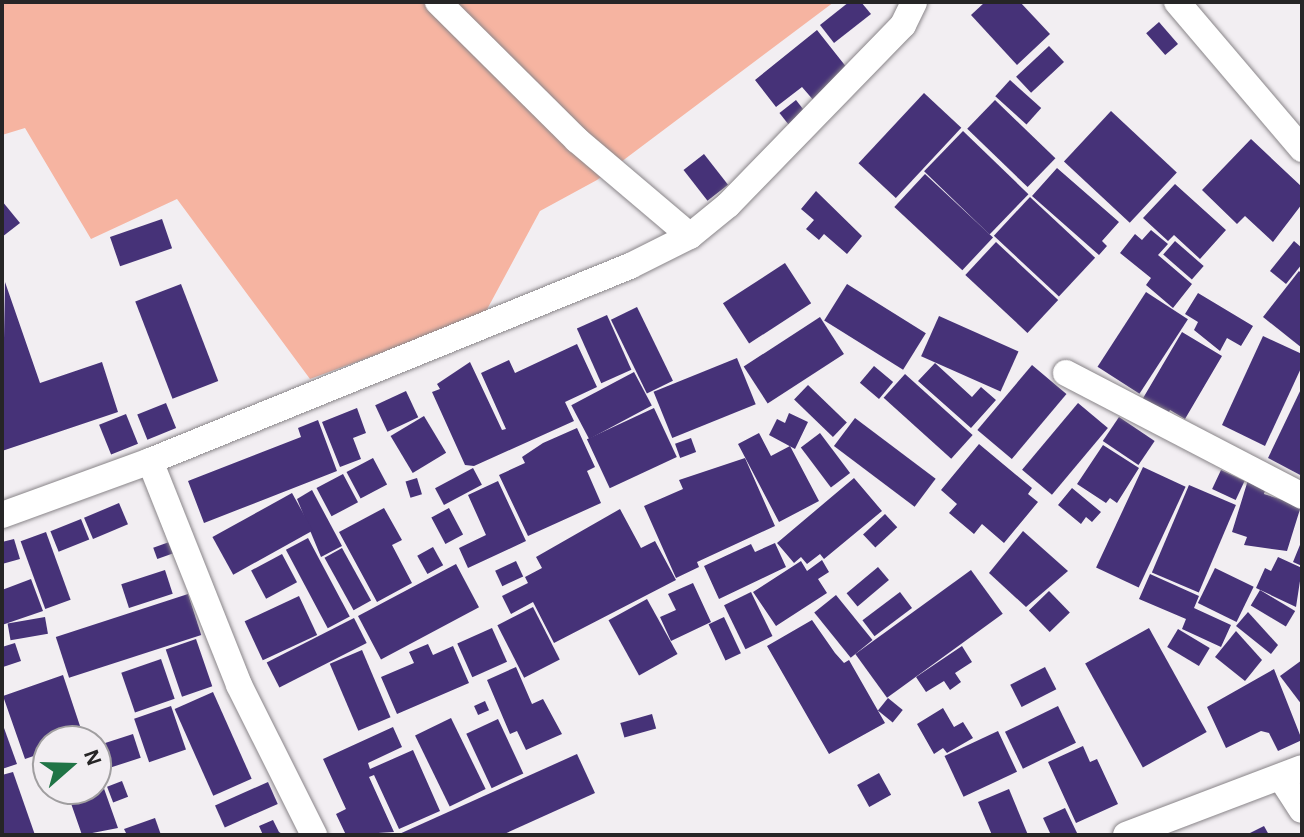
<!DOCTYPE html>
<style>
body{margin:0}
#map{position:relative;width:1304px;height:837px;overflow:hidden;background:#f2eef2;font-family:"Alegreya Sans",sans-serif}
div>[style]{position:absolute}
.green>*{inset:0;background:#f6b4a1}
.building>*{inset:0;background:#463278;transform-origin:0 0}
.roads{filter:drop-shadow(0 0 2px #898589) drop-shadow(0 0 2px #898589)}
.minor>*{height:26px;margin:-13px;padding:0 13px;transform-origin:13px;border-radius:13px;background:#fff}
span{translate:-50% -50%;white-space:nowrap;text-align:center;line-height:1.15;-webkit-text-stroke:8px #f2eef2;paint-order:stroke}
.frame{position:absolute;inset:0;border:4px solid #262526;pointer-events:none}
.north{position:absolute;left:32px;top:725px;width:80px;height:80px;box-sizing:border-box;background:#f2eef2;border:2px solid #a09ea0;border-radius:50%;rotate:70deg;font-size:22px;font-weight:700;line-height:32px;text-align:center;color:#262526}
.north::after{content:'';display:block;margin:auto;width:28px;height:36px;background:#207446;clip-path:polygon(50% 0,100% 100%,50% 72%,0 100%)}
</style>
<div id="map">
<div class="green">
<i style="clip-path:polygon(2px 2px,834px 2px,597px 180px,540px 211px,484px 315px,310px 379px,177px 199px,91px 239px,25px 128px,2px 135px)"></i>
</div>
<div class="building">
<i style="clip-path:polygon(849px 2px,861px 2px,871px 14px,834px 43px,820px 25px)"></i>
<i style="clip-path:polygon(985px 2px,1020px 2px,1050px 34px,1017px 65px,971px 15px)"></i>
<i style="left:1159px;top:22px;width:29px;height:17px;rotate:49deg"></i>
<i style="clip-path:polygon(817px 30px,851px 73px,815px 102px,802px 87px,776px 107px,755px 80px)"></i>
<i style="left:1049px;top:46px;width:22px;height:45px;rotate:47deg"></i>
<i style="left:1010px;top:80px;width:42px;height:22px;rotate:42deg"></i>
<i style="left:924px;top:93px;width:51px;height:96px;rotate:43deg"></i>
<i style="left:796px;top:100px;width:18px;height:21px;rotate:52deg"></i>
<i style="left:995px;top:100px;width:84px;height:40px;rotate:44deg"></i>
<i style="left:1111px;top:111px;width:90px;height:69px;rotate:43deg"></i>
<i style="left:963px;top:131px;width:91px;height:56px;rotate:44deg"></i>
<i style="clip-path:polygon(1251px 139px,1302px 187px,1302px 204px,1273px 242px,1245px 216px,1237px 224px,1202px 190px)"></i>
<i style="left:704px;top:154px;width:39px;height:26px;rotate:52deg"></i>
<i style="clip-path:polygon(1057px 168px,1119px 222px,1102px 241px,1107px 246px,1099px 255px,1032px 196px)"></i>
<i style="left:925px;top:174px;width:93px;height:45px;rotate:43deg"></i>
<i style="clip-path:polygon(1175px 184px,1226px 230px,1200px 259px,1174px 235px,1168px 241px,1143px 218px)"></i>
<i style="clip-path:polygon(816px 191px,862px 236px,847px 254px,824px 234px,819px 240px,806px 229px,814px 220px,801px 209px)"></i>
<i style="left:1030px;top:197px;width:89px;height:53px;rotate:43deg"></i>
<i style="clip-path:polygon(2px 201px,20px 223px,2px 237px)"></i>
<i style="left:162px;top:219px;width:31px;height:55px;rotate:71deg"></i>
<i style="clip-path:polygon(1151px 230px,1168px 244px,1158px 255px,1192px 284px,1173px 308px,1146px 285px,1151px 278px,1120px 253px,1135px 234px,1142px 240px)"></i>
<i style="left:1175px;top:241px;width:38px;height:18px;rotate:41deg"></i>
<i style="clip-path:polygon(1294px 241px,1302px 248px,1302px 264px,1286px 284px,1270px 271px)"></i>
<i style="left:996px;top:242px;width:85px;height:45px;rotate:43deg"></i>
<i style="left:785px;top:263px;width:48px;height:74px;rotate:57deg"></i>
<i style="clip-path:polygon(1299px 271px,1302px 274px,1302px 348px,1263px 317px)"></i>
<i style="clip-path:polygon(5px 282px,40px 383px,102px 362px,118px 412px,2px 451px)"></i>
<i style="left:181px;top:284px;width:104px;height:49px;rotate:69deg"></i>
<i style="left:847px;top:284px;width:93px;height:43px;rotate:32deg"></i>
<i style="left:1146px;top:292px;width:50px;height:89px;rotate:33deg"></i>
<i style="clip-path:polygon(1198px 293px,1253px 326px,1241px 346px,1227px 338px,1220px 351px,1194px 330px,1198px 322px,1185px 314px)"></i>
<i style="left:637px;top:307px;width:82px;height:29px;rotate:64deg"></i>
<i style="left:607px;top:315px;width:60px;height:33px;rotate:66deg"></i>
<i style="left:939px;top:316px;width:87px;height:44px;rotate:24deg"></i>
<i style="left:820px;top:317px;width:44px;height:91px;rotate:57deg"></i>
<i style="clip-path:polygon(1182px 332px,1222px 356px,1185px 419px,1170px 410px,1164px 420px,1139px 405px)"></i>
<i style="clip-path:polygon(1263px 336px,1302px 354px,1302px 366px,1265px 446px,1222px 425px)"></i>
<i style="clip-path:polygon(577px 344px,597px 387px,565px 402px,574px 421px,474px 466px,465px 465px,432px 392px,440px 389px,437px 384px,470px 362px,502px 430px,506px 429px,481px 373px,509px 360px,515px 373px)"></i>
<i style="left:737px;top:358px;width:50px;height:90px;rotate:68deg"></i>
<i style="clip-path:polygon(935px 363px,972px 397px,981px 387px,996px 400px,971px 428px,918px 381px)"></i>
<i style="left:1032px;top:365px;width:45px;height:85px;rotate:40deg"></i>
<i style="left:874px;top:366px;width:25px;height:22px;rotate:40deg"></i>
<i style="left:634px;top:372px;width:38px;height:71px;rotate:62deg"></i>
<i style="left:905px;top:374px;width:91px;height:32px;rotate:42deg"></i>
<i style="left:808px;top:385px;width:54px;height:20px;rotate:44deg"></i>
<i style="clip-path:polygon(1302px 387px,1302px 476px,1268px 458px)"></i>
<i style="left:406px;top:391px;width:29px;height:34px;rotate:65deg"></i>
<i style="left:166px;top:403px;width:27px;height:31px;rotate:68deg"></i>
<i style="left:1078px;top:403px;width:39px;height:87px;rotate:40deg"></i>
<i style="clip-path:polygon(357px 408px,366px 433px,353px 438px,361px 459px,340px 467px,322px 422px)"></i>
<i style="left:654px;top:408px;width:54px;height:74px;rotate:65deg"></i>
<i style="clip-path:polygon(789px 413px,808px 422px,795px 449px,769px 435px,777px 419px,785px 423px)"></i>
<i style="left:126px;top:414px;width:32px;height:29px;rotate:68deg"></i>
<i style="left:424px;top:416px;width:43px;height:39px;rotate:59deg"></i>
<i style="left:1119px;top:417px;width:43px;height:29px;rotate:34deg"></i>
<i style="left:855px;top:418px;width:101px;height:35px;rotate:37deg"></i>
<i style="clip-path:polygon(318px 420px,337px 471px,204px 523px,188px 481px,301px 437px,298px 428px)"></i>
<i style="clip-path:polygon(577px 428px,595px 467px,587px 471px,601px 503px,528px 536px,499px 475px,525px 463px,522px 457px,543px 443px)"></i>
<i style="clip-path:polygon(759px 433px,771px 456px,790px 446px,819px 501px,779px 522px,738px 444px)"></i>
<i style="left:820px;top:433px;width:50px;height:24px;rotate:53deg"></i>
<i style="left:691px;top:438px;width:15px;height:17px;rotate:70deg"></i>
<i style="clip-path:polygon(979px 444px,1032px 488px,1028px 494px,1038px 502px,1004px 543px,982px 524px,974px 534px,949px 513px,957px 504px,941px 490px)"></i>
<i style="clip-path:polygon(1103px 445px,1139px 468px,1117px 503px,1110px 498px,1106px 503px,1077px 484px)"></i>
<i style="left:373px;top:458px;width:30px;height:30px;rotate:62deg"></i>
<i style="clip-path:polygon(745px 458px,775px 526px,697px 562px,699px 567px,676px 578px,644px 506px,683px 489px,679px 480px)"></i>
<i style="left:1143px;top:467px;width:47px;height:111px;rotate:25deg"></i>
<i style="left:473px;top:468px;width:19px;height:43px;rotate:62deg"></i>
<i style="left:1221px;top:470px;width:26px;height:21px;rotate:25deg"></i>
<i style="left:343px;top:474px;width:32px;height:30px;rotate:62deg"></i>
<i style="left:417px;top:478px;width:17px;height:12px;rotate:73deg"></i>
<i style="clip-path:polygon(854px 478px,882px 511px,824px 559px,820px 554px,807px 564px,801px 557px,794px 563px,777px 543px)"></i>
<i style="clip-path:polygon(1248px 480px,1266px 486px,1264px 494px,1301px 506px,1287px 551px,1244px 545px,1247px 537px,1232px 532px)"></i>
<i style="clip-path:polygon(498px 481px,526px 541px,468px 568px,459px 548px,486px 535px,468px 495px)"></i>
<i style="left:1189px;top:485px;width:51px;height:95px;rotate:23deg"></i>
<i style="clip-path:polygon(1072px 488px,1101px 512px,1092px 522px,1086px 517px,1081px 524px,1058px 505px)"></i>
<i style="clip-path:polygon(312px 490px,342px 546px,321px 557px,297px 499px)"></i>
<i style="left:292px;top:493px;width:43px;height:91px;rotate:61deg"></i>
<i style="left:119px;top:503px;width:23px;height:38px;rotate:67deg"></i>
<i style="clip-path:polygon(384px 508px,402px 540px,392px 545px,412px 583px,377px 602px,339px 532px)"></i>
<i style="left:449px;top:508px;width:30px;height:20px;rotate:62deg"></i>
<i style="clip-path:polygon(620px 509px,641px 548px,655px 541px,676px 580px,554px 643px,533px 602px,511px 614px,502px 596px,528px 583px,525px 577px,542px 568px,536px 557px)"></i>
<i style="left:885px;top:514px;width:18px;height:30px;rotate:47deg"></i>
<i style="left:81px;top:519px;width:22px;height:33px;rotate:68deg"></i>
<i style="clip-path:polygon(1023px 531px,1068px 571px,1026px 607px,989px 573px)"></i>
<i style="left:46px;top:532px;width:72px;height:27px;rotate:70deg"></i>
<i style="left:308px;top:538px;width:89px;height:25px;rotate:62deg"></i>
<i style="clip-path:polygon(14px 539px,20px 559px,2px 564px,2px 542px)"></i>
<i style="clip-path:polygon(1302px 540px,1302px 566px,1293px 562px)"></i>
<i style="left:172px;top:541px;width:12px;height:20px;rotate:70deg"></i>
<i style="clip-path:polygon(775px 543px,786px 567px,719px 599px,704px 566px,751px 544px,755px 552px)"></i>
<i style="left:433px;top:547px;width:21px;height:18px;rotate:61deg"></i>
<i style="left:342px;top:548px;width:60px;height:20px;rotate:61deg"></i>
<i style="left:282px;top:554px;width:32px;height:35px;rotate:62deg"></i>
<i style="clip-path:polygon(1278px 557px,1302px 568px,1296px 607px,1256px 588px,1265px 568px,1271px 571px)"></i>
<i style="clip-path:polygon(822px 560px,829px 572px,818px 579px,827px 593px,776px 626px,753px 592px,801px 561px,807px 571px)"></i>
<i style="left:516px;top:561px;width:17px;height:23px;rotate:65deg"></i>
<i style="left:456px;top:564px;width:49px;height:111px;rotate:62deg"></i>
<i style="left:878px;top:567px;width:17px;height:41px;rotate:50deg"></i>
<i style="left:1215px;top:568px;width:43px;height:39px;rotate:26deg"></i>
<i style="left:165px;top:570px;width:25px;height:46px;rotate:72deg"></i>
<i style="left:971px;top:570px;width:54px;height:143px;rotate:54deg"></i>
<i style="clip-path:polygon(1150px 574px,1199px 596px,1194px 608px,1231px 625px,1221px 647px,1182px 629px,1186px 619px,1139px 599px)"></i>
<i style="clip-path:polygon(31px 579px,43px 611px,2px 625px,2px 590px)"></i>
<i style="clip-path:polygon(693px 583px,711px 622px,671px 641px,660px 617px,676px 610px,668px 594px)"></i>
<i style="left:1260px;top:590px;width:41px;height:18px;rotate:31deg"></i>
<i style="left:1049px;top:591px;width:30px;height:28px;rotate:46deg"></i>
<i style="left:751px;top:592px;width:49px;height:30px;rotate:64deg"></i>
<i style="left:900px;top:592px;width:20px;height:47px;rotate:53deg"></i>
<i style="left:188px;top:594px;width:43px;height:139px;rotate:72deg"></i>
<i style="left:836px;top:595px;width:58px;height:28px;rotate:51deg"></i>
<i style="left:299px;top:596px;width:43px;height:60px;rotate:65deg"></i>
<i style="left:647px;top:599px;width:63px;height:44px;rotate:61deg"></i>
<i style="left:533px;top:607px;width:59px;height:40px;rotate:63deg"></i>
<i style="clip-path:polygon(1248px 612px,1278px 645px,1271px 654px,1236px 626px)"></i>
<i style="left:45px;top:617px;width:17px;height:38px;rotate:80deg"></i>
<i style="left:724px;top:617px;width:40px;height:17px;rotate:65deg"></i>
<i style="left:354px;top:618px;width:28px;height:98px;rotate:63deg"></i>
<i style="clip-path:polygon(812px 620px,835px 653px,844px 663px,849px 660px,885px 723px,829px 754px,767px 646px)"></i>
<i style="left:492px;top:628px;width:37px;height:38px;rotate:66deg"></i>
<i style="left:1149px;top:628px;width:119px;height:73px;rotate:61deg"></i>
<i style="left:1178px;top:629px;width:37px;height:21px;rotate:31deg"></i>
<i style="clip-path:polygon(1236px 631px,1262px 660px,1245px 681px,1215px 657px)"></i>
<i style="left:196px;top:639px;width:50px;height:32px;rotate:71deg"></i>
<i style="clip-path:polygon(15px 643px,21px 661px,3px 667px,2px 647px)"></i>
<i style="clip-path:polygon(428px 644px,433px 655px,453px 646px,469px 683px,397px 714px,381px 677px,414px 663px,409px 652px)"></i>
<i style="clip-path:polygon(962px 646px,972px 662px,955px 673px,961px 682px,950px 690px,944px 681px,926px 692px,916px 677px)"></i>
<i style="left:362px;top:650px;width:73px;height:35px;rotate:67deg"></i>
<i style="left:161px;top:659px;width:42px;height:42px;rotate:71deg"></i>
<i style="clip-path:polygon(1302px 660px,1302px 705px,1280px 676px)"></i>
<i style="clip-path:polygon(516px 667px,532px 704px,543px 699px,562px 734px,526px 750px,517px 731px,510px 734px,487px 680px)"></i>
<i style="left:1045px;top:667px;width:25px;height:39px;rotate:63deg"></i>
<i style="clip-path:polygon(1274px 669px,1302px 740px,1278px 751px,1269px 733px,1261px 731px,1226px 748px,1207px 707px)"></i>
<i style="clip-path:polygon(63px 675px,84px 738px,48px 741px,48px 751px,25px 759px,3px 696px)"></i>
<i style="left:213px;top:692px;width:95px;height:42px;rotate:66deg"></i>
<i style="left:888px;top:698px;width:19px;height:16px;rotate:39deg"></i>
<i style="left:485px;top:701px;width:10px;height:12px;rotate:66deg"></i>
<i style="left:171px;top:706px;width:46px;height:39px;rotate:71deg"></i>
<i style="left:1058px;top:706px;width:41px;height:59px;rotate:64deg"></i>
<i style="clip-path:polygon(943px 708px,954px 727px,963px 722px,973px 738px,947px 753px,943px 748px,934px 754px,917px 724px)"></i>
<i style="left:652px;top:714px;width:15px;height:33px;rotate:74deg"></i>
<i style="left:451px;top:718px;width:79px;height:40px;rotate:64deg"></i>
<i style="left:498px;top:719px;width:60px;height:35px;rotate:65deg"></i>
<i style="clip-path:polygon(393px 727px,402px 747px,368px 763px,370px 769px,413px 750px,440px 811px,399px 829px,374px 775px,369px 777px,394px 832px,346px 835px,336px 814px,346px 809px,323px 759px)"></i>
<i style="clip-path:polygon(4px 728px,17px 764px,2px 769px,2px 729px)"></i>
<i style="left:998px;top:731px;width:45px;height:59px;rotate:65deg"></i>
<i style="left:133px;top:734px;width:25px;height:39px;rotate:72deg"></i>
<i style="clip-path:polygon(1083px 746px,1090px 762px,1097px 759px,1118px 804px,1076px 823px,1048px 762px)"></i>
<i style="clip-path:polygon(577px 754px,595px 793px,502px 835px,397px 835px)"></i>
<i style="clip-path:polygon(96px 766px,118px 828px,82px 835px,66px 789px,96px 789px)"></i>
<i style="clip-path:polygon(13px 772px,35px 835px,2px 835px,2px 775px)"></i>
<i style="left:879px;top:773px;width:25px;height:25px;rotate:61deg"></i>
<i style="left:122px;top:781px;width:17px;height:16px;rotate:69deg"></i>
<i style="left:268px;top:782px;width:24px;height:58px;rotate:66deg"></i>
<i style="clip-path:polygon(1009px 789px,1028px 835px,992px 835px,978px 802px)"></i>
<i style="clip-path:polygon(1065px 808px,1078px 835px,1051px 835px,1043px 818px)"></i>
<i style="clip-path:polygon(155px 818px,161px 835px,127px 835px,124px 829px)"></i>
<i style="clip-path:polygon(273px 820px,279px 832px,284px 835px,263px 835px,259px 826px)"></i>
<i style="clip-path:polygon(1264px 826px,1269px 835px,1246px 835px)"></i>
</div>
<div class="roads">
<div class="minor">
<i style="left:438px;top:2px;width:196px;rotate:44.8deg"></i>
<i style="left:577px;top:140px;width:148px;rotate:40.3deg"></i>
<i style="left:1177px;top:2px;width:193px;rotate:49.6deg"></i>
<i style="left:1066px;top:373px;width:266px;rotate:27.5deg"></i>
<i style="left:150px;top:461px;width:241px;rotate:68.3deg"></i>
<i style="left:239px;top:685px;width:168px;rotate:63.4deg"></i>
<i style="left:2px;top:515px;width:158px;rotate:-20deg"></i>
<i style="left:150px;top:461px;width:518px;rotate:-22.11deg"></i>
<i style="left:630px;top:266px;width:67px;rotate:-26.6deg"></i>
<i style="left:690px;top:236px;width:49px;rotate:-39.2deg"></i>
<i style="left:728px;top:205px;width:251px;rotate:-45.8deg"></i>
<i style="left:903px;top:25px;width:25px;rotate:-64deg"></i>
<i style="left:1281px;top:778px;width:38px;rotate:57deg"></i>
<i style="left:1126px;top:835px;width:188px;rotate:-20.8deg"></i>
</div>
</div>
<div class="frame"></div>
<div class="north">N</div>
</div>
